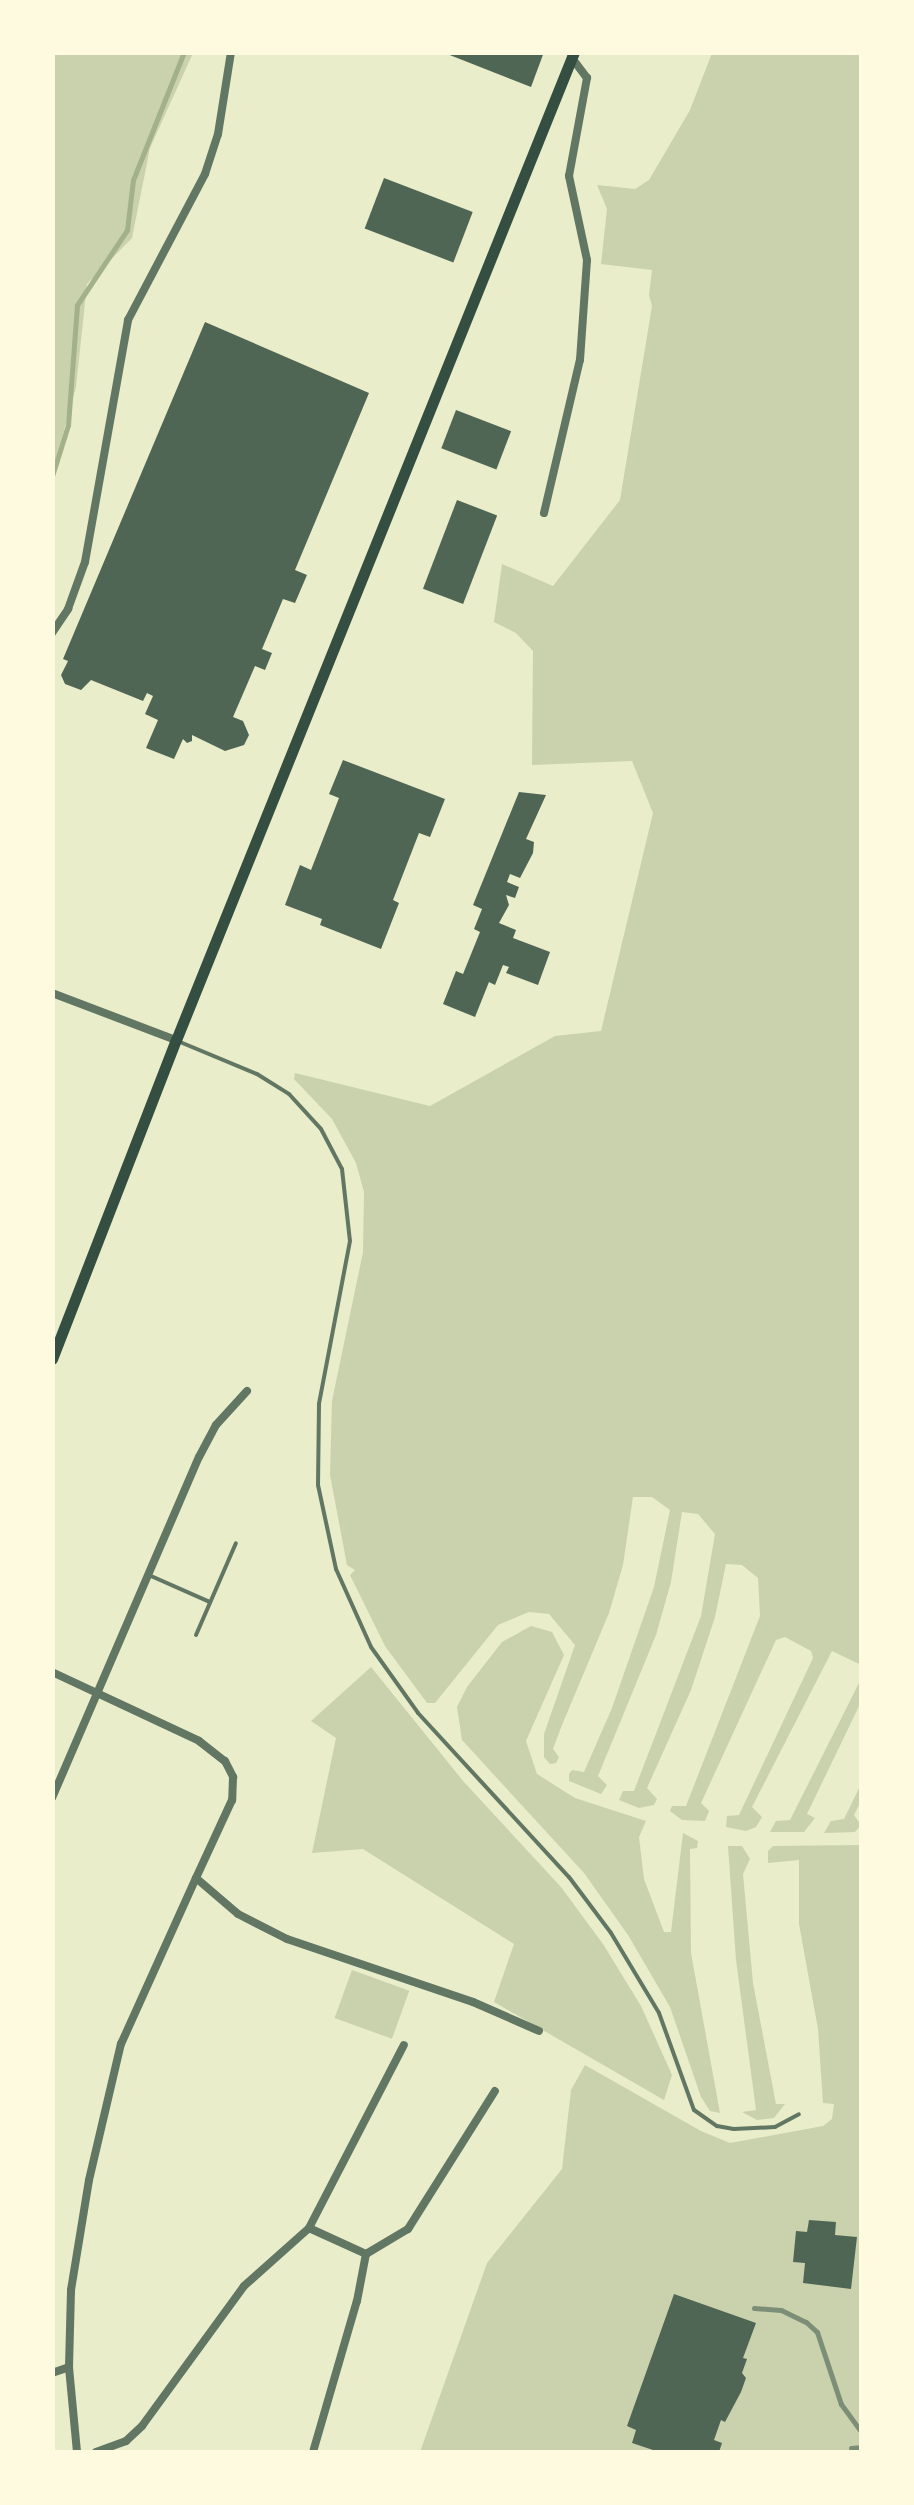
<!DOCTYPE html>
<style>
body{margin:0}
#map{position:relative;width:914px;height:2505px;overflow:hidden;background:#e9edc9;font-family:"Public Sans",sans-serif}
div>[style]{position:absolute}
.green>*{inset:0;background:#cad2ad;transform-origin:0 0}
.stream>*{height:5px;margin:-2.5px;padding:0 2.5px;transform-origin:2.5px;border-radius:2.5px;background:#a3b18a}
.building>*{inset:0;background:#4f6655;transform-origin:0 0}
.service>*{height:4px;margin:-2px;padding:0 2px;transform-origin:2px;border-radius:2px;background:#617663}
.minor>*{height:8px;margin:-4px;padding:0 4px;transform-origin:4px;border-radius:4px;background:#617663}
.primary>*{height:11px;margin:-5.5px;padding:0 5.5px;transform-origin:5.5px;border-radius:5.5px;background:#344e41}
.rail>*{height:5px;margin:-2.5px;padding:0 2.5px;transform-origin:2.5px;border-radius:2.5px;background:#7c8e77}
span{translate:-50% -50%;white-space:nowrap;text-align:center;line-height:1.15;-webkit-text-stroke:10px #fefae0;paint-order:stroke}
.frame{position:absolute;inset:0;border:55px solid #fefae0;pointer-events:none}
</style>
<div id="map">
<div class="green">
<i style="clip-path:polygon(52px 53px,193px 53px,150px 148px,132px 238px,87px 284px,76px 387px,53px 470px)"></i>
<i style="clip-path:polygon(712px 53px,862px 53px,861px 1665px,832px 1651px,752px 1807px,762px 1817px,756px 1827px,746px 1831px,726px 1827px,727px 1816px,739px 1815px,813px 1658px,811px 1651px,785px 1637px,776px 1640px,701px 1803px,709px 1811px,705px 1821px,682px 1820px,670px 1811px,672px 1806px,686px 1806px,760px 1616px,758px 1578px,742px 1565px,726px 1564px,715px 1617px,691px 1690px,647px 1788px,657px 1799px,654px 1805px,639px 1808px,619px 1800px,623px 1791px,634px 1791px,701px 1616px,715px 1534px,698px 1514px,682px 1512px,671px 1582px,656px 1635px,598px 1776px,607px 1785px,601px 1794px,569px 1781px,569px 1774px,572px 1770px,584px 1772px,612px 1708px,654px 1587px,670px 1510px,652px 1497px,633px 1497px,623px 1565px,609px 1613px,562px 1725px,553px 1749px,559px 1757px,556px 1763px,550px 1764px,544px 1757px,544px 1734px,575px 1645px,549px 1614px,529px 1612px,498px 1625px,435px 1703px,427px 1703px,385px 1646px,350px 1575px,355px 1570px,347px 1565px,330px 1475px,332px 1401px,363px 1252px,364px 1192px,356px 1163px,332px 1119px,294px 1079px,295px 1073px,430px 1106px,555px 1036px,601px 1031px,653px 813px,632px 761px,532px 765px,533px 651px,516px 633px,494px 622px,502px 564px,553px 586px,620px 500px,652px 306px,649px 295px,652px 270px,601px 264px,607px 209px,597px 185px,635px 189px,649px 180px,690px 110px)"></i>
<i style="clip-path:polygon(531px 1626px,552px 1632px,564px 1655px,526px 1741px,537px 1774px,575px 1798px,646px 1821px,639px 1837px,644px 1879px,664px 1932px,671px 1932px,683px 1833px,698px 1841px,697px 1848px,690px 1849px,691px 1953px,720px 2113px,710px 2111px,701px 2097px,670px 2007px,628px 1935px,584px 1873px,462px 1740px,457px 1707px,467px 1687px,502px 1642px)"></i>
<i style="clip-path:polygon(371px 1667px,464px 1782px,561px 1887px,603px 1944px,641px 2006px,672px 2075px,664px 2100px,494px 2002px,514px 1944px,363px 1849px,312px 1853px,336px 1738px,311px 1721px)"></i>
<i style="clip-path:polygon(861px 1679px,861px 1702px,807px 1814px,815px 1818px,804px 1832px,770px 1832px,776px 1821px,790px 1820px)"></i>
<i style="clip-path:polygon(861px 1784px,861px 1801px,854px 1815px,861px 1825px,855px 1832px,824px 1833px,831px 1821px,844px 1819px)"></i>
<i style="clip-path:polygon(861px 1845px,861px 2452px,420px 2452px,487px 2263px,562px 2169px,571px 2090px,585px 2065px,701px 2131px,730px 2143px,823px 2126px,832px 2119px,834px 2104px,823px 2103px,818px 2029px,799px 1924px,799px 1860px,768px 1863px,768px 1851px,773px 1846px)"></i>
<i style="clip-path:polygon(728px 1846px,742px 1846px,750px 1859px,743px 1874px,753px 1983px,776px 2104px,785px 2104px,774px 2118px,757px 2120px,742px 2112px,756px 2110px,736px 1960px)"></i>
<i style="left:352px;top:1970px;width:61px;height:51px;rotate:20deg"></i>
</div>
<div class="stream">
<i style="left:52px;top:476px;width:53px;rotate:-72.6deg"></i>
<i style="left:68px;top:425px;width:120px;rotate:-85.7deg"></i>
<i style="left:77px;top:305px;width:90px;rotate:-56.3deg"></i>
<i style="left:127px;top:230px;width:50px;rotate:-83.2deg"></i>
<i style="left:133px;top:180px;width:138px;rotate:-68.3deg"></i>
</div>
<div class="building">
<i style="clip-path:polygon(442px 52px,544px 52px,531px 87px)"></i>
<i style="left:384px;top:178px;width:95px;height:54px;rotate:21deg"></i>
<i style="clip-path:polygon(205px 322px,369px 393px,295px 570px,307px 575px,295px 603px,283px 599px,262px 649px,272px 653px,265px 670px,255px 666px,233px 717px,243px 721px,249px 735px,244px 745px,225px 751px,192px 735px,192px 741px,187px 743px,183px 739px,174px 759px,146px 748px,158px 720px,145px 714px,153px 696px,147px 693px,143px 701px,91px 680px,81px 690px,65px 684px,61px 675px,68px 661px,63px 659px)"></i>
<i style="left:456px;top:410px;width:59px;height:41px;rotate:21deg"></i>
<i style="left:457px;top:500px;width:43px;height:95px;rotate:21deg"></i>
<i style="clip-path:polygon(343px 760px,445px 799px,430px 837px,419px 833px,393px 900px,399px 903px,381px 949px,320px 925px,322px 919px,285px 905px,300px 865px,311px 870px,339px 798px,329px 794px)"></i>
<i style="clip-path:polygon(519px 792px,546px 795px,526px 839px,534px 842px,533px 853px,520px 878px,510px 874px,507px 882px,519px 887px,515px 898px,506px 895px,509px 905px,499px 923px,516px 930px,513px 938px,550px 952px,538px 985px,506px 973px,509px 967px,503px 965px,495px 985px,489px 982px,475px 1017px,443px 1004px,456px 971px,463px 974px,480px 932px,474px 929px,482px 909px,473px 905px)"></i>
<i style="clip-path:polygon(809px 2220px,836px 2222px,835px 2235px,857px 2237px,851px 2289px,803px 2283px,805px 2263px,793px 2262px,796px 2231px,807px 2232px)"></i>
<i style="clip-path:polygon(674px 2294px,756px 2323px,743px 2358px,747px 2359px,742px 2373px,746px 2378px,741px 2392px,725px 2422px,721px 2420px,714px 2440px,722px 2443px,719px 2452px,659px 2452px,632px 2443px,636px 2430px,627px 2426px)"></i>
</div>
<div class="service">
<i style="left:180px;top:1042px;width:83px;rotate:22.6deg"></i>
<i style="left:257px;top:1074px;width:38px;rotate:32deg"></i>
<i style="left:289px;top:1094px;width:47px;rotate:47.6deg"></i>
<i style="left:321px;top:1129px;width:45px;rotate:62.3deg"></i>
<i style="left:342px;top:1169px;width:72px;rotate:83.7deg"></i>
<i style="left:350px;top:1241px;width:166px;rotate:100.8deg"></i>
<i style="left:319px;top:1404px;width:81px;rotate:90.7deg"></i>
<i style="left:318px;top:1485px;width:86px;rotate:77.9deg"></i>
<i style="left:336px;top:1569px;width:85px;rotate:65.8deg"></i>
<i style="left:371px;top:1647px;width:81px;rotate:54.5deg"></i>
<i style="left:418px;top:1713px;width:223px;rotate:47.4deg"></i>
<i style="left:569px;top:1877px;width:70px;rotate:53.1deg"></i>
<i style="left:611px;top:1933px;width:93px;rotate:59deg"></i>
<i style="left:659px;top:2013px;width:103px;rotate:70.2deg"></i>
<i style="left:694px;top:2110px;width:28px;rotate:35deg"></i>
<i style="left:717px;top:2126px;width:17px;rotate:10deg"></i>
<i style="left:734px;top:2129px;width:41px;rotate:-2.8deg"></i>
<i style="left:775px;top:2127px;width:27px;rotate:-28deg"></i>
<i style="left:151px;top:1576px;width:64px;rotate:23.8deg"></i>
<i style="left:196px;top:1635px;width:100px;rotate:-66.5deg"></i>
</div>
<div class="minor">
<i style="left:544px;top:513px;width:157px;rotate:-76.8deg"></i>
<i style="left:580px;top:360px;width:100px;rotate:-86deg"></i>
<i style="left:587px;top:260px;width:86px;rotate:-102.1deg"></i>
<i style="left:569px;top:176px;width:100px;rotate:-79.6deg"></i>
<i style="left:587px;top:78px;width:26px;rotate:-127deg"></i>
<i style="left:52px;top:633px;width:29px;rotate:-56deg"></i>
<i style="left:68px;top:609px;width:50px;rotate:-70.1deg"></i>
<i style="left:85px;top:562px;width:246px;rotate:-79.9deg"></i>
<i style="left:128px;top:320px;width:165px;rotate:-62.2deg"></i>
<i style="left:205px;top:174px;width:42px;rotate:-72deg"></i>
<i style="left:218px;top:134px;width:83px;rotate:-81deg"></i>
<i style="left:52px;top:993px;width:133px;rotate:20.8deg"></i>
<i style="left:52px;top:1672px;width:162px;rotate:25.1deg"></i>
<i style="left:199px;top:1741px;width:33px;rotate:38deg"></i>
<i style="left:225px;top:1761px;width:18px;rotate:63deg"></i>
<i style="left:233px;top:1777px;width:23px;rotate:92deg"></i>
<i style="left:232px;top:1800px;width:86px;rotate:114.8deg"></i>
<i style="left:196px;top:1878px;width:55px;rotate:40.6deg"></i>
<i style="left:238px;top:1914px;width:55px;rotate:27deg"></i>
<i style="left:287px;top:1939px;width:196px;rotate:18.7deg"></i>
<i style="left:473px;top:2002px;width:72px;rotate:23.7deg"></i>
<i style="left:52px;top:1798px;width:371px;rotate:-66.7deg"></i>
<i style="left:199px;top:1457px;width:36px;rotate:-62deg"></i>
<i style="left:216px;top:1425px;width:46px;rotate:-47.6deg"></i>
<i style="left:309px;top:2228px;width:63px;rotate:24.5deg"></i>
<i style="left:52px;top:2373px;width:18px;rotate:-19deg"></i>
<i style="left:77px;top:2452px;width:85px;rotate:-95.4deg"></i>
<i style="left:69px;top:2367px;width:77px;rotate:-88.5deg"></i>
<i style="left:71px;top:2290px;width:111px;rotate:-80.7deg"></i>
<i style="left:89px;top:2180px;width:140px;rotate:-76.8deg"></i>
<i style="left:121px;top:2044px;width:182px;rotate:-65.7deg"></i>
<i style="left:96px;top:2452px;width:32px;rotate:-20deg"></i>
<i style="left:126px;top:2441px;width:22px;rotate:-43deg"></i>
<i style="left:142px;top:2426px;width:173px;rotate:-53.9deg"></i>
<i style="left:244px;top:2286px;width:87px;rotate:-41.7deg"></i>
<i style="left:309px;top:2228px;width:206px;rotate:-62.6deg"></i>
<i style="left:313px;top:2452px;width:157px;rotate:-73.8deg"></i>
<i style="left:357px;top:2301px;width:48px;rotate:-79.2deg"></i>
<i style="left:366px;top:2254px;width:49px;rotate:-30.8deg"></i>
<i style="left:408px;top:2229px;width:163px;rotate:-57.8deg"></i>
</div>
<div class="primary">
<i style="left:52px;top:1359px;width:342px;rotate:-68.8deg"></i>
<i style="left:176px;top:1040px;width:1065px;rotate:-68.06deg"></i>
</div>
<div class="rail">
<i style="left:754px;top:2308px;width:27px;rotate:4deg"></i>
<i style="left:781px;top:2310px;width:28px;rotate:26deg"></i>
<i style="left:806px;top:2322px;width:15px;rotate:42deg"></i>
<i style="left:817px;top:2332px;width:76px;rotate:71.6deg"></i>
<i style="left:841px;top:2404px;width:36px;rotate:54deg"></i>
<i style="left:851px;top:2448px;width:11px;rotate:-5deg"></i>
</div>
<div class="frame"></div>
</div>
